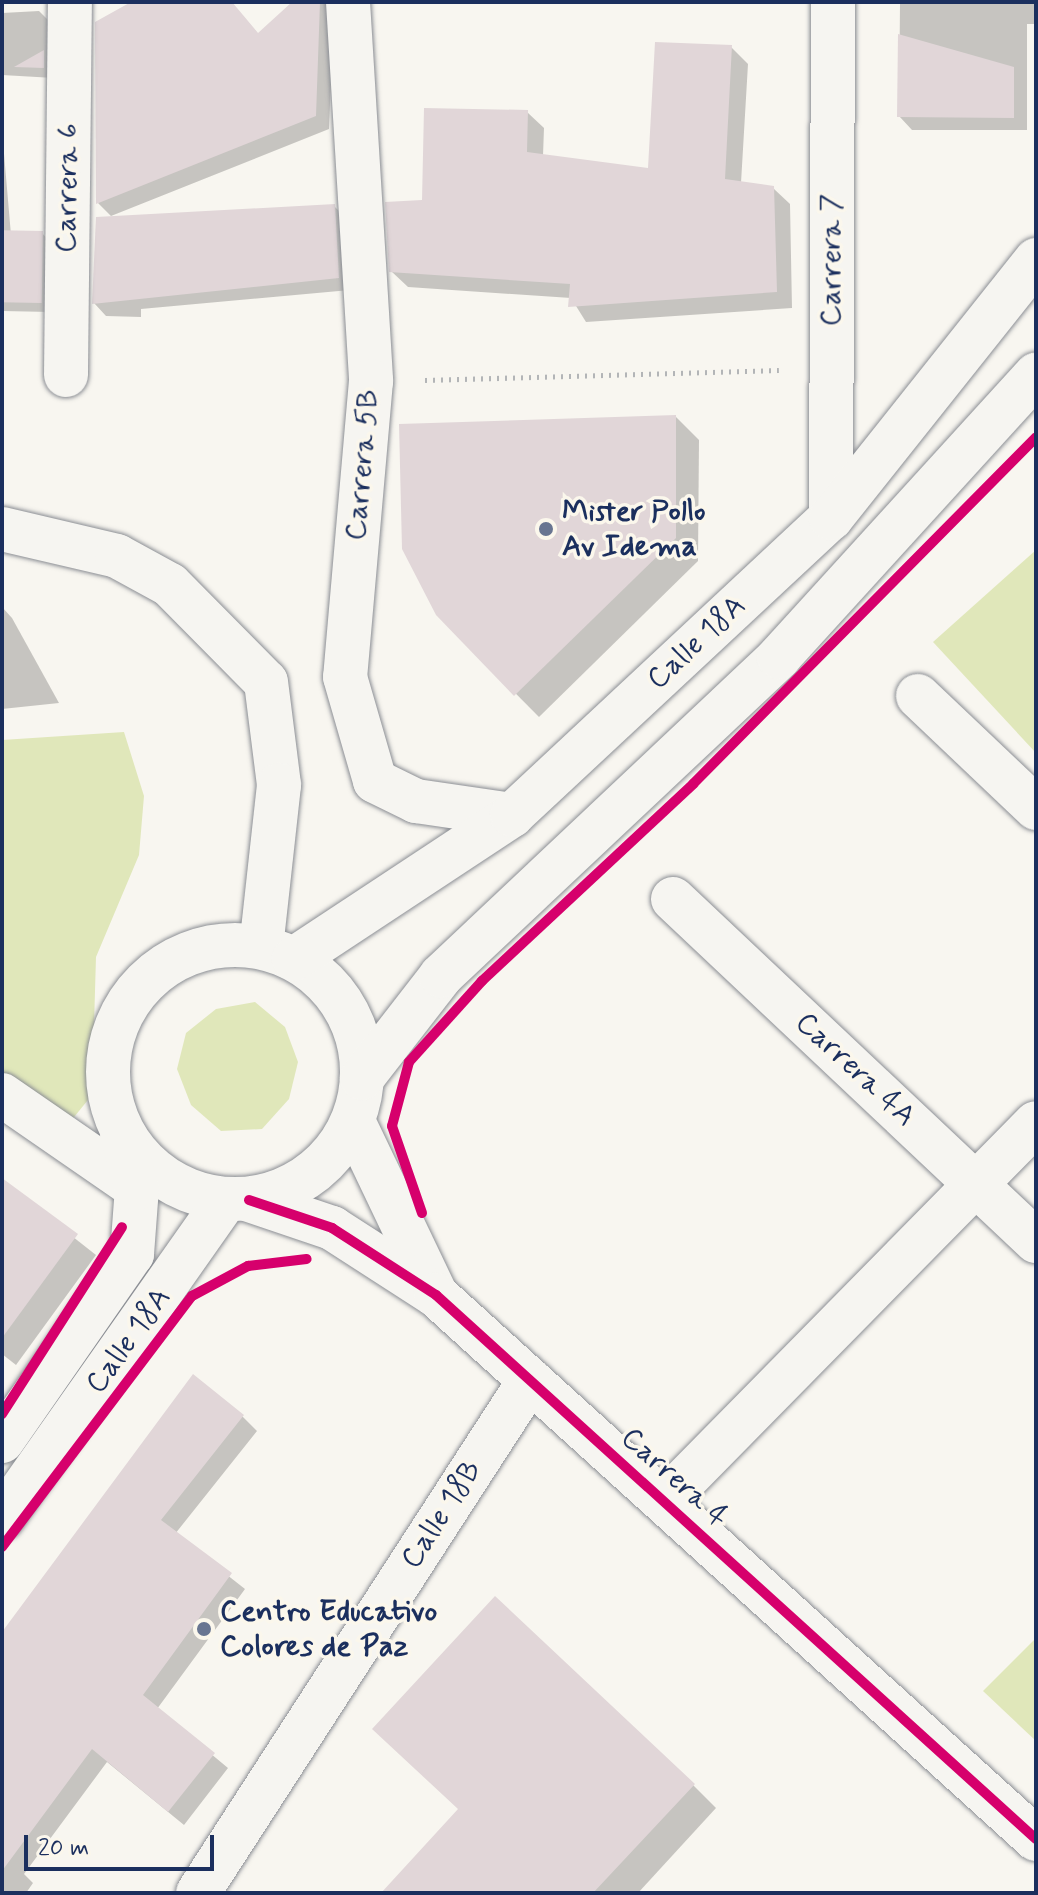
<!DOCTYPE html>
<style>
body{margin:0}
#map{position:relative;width:1038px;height:1895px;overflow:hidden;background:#f8f6f0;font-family:Mynerve,sans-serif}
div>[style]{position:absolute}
.green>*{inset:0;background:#e0e7ba}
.shadow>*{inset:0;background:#0003}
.building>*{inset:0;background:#e1d6d8;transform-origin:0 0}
.path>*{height:5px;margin-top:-2.5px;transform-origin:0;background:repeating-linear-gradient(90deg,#b3b5b7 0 2px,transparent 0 8px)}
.roads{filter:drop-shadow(0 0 2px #8b8e94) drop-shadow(0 0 2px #8b8e94)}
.minor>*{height:44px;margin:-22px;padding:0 22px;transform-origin:22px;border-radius:22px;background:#f6f5f1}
.tertiary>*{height:44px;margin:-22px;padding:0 22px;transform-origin:22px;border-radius:22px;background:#f6f5f1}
.secondary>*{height:44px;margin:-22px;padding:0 22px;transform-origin:22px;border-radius:22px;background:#f6f5f1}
.secondary>.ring{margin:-22px;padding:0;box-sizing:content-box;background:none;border:44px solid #f6f5f1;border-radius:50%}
.cycleway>*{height:10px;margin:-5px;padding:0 5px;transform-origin:5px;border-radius:5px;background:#d6006c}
.dots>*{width:22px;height:22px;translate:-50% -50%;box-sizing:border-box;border:4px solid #fbf7ec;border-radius:50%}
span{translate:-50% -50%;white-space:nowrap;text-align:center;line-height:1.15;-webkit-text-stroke:7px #fbf7ec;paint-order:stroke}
.street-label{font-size:30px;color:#1b2f5e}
.poi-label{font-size:30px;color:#1b2f5e;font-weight:700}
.left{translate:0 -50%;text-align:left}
.frame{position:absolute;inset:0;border:4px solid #1b2f5e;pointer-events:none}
.scale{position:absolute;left:24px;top:1835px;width:190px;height:36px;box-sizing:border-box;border:4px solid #1b2f5e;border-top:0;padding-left:10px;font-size:24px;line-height:28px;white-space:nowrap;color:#1b2f5e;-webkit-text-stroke:6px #fbf7ec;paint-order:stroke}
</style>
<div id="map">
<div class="green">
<i style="clip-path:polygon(1036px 550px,1036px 753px,933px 642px)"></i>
<i style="clip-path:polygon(124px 732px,144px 796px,139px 855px,96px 957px,92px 1095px,66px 1127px,2px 1081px,2px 740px)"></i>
<i style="clip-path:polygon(255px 1002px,285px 1027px,298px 1062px,289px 1099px,262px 1129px,221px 1131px,191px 1105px,177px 1069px,186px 1033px,216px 1009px)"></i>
<i style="clip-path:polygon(1036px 1638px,1036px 1741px,983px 1691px)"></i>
</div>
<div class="shadow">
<i style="clip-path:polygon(231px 2px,259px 35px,295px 2px,334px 2px,329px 129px,111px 216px,98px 203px)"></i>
<i style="clip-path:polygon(900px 2px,1036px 2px,1036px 24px,1027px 24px,1027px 130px,912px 130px,899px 116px)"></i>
<i style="clip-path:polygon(39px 11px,49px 21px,54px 78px,2px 75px,2px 13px)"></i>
<i style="clip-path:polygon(731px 47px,748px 64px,741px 183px,773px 188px,790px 204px,792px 308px,586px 322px,571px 298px,408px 287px,391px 271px,424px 202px,527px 112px,544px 128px,543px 156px,650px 171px)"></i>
<i style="clip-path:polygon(2px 130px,11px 235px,42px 233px,52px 244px,51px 312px,2px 311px)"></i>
<i style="clip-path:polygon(334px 206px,347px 219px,350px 290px,141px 309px,141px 317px,106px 316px,94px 303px)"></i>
<i style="clip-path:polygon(676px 417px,699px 440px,698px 561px,539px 717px,437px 614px)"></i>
<i style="clip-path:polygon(2px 607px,12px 618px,59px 703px,2px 709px)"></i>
<i style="clip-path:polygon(2px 1181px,96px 1255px,16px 1365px,2px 1354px)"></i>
<i style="clip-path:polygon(242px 1416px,257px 1431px,175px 1534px,245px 1589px,157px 1709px,228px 1768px,184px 1825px,107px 1762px,24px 1874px,33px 1883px,26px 1893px,2px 1893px,2px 1636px)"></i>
<i style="clip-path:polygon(693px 1785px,716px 1808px,638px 1893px,384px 1893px)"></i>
</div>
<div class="building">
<i style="clip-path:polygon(131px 2px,232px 2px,258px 33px,292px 2px,320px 2px,316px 116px,96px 204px,95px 22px)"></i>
<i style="clip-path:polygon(898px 34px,1014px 67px,1014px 118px,897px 117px)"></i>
<i style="clip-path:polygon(655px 42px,732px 45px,725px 179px,774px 186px,777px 292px,568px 307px,570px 284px,389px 272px,385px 202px,422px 200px,424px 108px,528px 110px,527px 152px,648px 168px)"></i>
<i style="clip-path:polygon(44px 50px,44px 68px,14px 67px)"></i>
<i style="clip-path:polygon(335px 204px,339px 278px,92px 304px,96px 217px)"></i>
<i style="left:43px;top:231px;width:72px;height:41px;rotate:91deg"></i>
<i style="clip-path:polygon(676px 415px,676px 538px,514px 696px,436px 615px,402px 549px,399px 424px)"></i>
<i style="clip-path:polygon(2px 1178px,78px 1234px,2px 1338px)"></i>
<i style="clip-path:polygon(193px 1374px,244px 1415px,161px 1520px,232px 1573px,143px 1695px,215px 1753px,168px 1812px,92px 1749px,2px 1871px,2px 1632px)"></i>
<i style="clip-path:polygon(495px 1596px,695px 1784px,593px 1893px,381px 1893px,458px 1809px,372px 1729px)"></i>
</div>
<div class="path">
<i style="left:425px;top:380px;width:354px;rotate:-1.6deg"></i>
</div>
<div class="roads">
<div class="minor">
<i style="left:348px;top:2px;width:380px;rotate:86.5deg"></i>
<i style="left:371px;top:381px;width:297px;rotate:95deg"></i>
<i style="left:345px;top:677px;width:108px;rotate:73.9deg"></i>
<i style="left:375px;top:781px;width:46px;rotate:26deg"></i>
<i style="left:416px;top:801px;width:97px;rotate:8.3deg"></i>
<i style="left:66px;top:375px;width:373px;rotate:-89.4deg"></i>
<i style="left:831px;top:518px;width:516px;rotate:-89.78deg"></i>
<i style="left:918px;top:696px;width:163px;rotate:43.5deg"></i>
<i style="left:673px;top:899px;width:499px;rotate:43.3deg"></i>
<i style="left:2px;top:1095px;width:164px;rotate:34.6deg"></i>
<i style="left:664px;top:1501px;width:530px;rotate:-45.46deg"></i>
<i style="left:198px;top:1893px;width:611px;rotate:-57.09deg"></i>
</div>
<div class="tertiary">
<i style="left:2px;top:529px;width:118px;rotate:13.2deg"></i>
<i style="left:117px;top:556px;width:60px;rotate:28.7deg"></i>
<i style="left:170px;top:585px;width:136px;rotate:45.3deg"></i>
<i style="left:266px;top:682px;width:104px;rotate:82.8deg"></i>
<i style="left:279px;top:785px;width:163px;rotate:96.3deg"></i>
<i style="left:353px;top:1121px;width:193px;rotate:64.5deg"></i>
<i style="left:249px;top:1200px;width:88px;rotate:18.6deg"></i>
<i style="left:332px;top:1228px;width:124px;rotate:32.8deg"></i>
<i style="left:436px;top:1295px;width:810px;rotate:42.2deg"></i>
</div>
<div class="secondary">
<i class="ring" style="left:108px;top:945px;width:210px;height:210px"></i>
<i style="left:294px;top:959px;width:261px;rotate:-33.4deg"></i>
<i style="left:512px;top:815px;width:436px;rotate:-43deg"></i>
<i style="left:831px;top:518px;width:330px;rotate:-51.5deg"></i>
<i style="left:362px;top:1078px;width:129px;rotate:-52.2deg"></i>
<i style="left:441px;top:976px;width:465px;rotate:-43.3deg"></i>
<i style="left:779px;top:657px;width:382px;rotate:-47.7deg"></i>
<i style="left:2px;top:1441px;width:228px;rotate:-55.2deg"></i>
<i style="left:132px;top:1254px;width:66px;rotate:-85.7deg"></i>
<i style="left:137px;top:1188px;width:54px;rotate:-106.1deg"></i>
<i style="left:2px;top:1518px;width:388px;rotate:-54.9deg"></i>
</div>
</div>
<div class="cycleway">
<i style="left:249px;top:1200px;width:88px;rotate:18.6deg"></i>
<i style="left:332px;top:1228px;width:124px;rotate:32.8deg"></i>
<i style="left:436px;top:1295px;width:810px;rotate:42.2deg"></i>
<i style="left:422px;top:1213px;width:92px;rotate:-109deg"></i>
<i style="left:392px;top:1126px;width:66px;rotate:-75.1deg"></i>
<i style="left:409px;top:1062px;width:109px;rotate:-48deg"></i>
<i style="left:482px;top:981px;width:289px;rotate:-43deg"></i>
<i style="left:693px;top:784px;width:488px;rotate:-45.3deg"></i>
<i style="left:2px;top:1414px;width:222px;rotate:-57.3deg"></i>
<i style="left:2px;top:1547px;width:315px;rotate:-52.9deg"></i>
<i style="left:192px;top:1296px;width:64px;rotate:-28.2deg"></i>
<i style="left:248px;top:1266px;width:59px;rotate:-6.8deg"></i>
</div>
<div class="dots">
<i style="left:546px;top:529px;background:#687591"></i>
<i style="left:204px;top:1629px;background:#687591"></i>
</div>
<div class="street-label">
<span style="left:68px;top:188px;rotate:-89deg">Carrera 6</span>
<span style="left:832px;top:260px;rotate:-90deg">Carrera 7</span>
<span style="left:363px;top:465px;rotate:-85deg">Carrera 5B</span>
<span style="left:697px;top:643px;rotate:-43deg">Calle 18A</span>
<span style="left:855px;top:1070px;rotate:43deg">Carrera 4A</span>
<span style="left:129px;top:1341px;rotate:-54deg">Calle 18A</span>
<span style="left:674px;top:1478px;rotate:42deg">Carrera 4</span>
<span style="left:442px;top:1515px;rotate:-57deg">Calle 18B</span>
</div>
<div class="poi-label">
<span class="left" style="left:562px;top:529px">Mister Pollo<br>Av Idema</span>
<span class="left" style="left:220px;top:1629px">Centro Educativo<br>Colores de Paz</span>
</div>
<div class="frame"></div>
<div class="scale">20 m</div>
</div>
